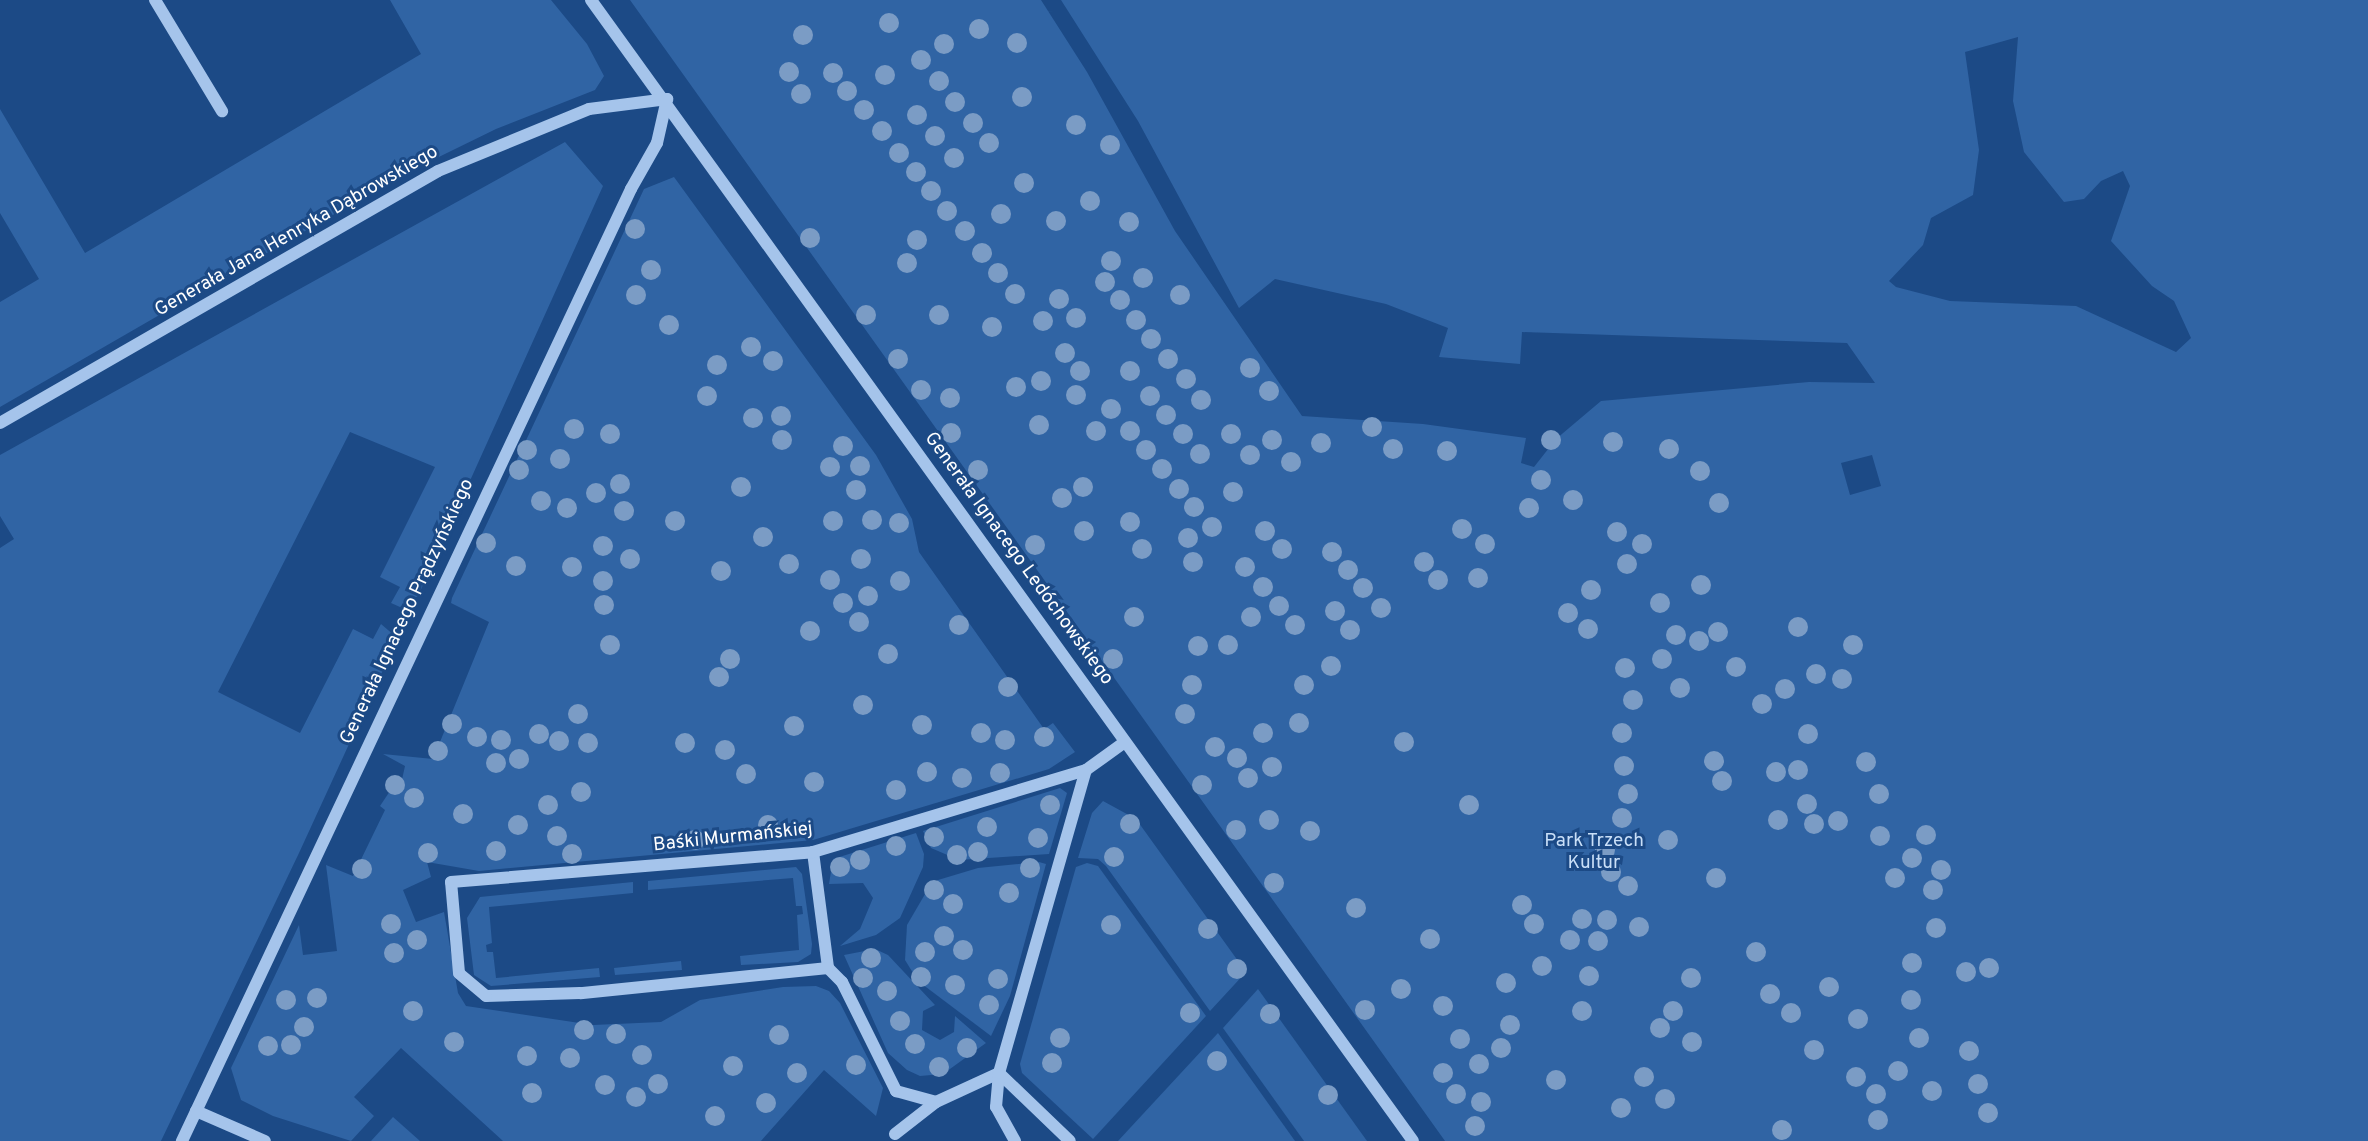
<!DOCTYPE html>
<meta charset="utf-8">
<style>
body{margin:0}
#map{position:relative;width:2368px;height:1141px;overflow:hidden;background:#1c4a86;font-family:Overpass,sans-serif}
div>[style]{position:absolute}
.green>*{inset:0;background:#3064a4}
.minor>*{height:12px;margin:-6px;padding:0 6px;transform-origin:6px;border-radius:6px;background:#a5c4eb}
.trees>*{width:20px;height:20px;margin:-10px;border-radius:50%;background:#7b9cc5}
span{translate:-50% -50%;white-space:nowrap;text-align:center;line-height:1.15;-webkit-text-stroke:6px #1c4a86;paint-order:stroke}
.street-label{font-size:19px;color:#fff}
.park-label{font-size:19px;color:#c9dff8}
</style>
<div id="map">
<div class="green">
<i style="clip-path:polygon(390px 0,551px 0,587px 44px,604px 76px,595px 90px,496px 129px,402px 175px,0 407px,0 302px,39px 279px,0 213px,0 109px,85px 253px,421px 54px)"></i>
<i style="clip-path:polygon(evenodd,630px 0,1041px 0,1087px 72px,1175px 231px,1302px 416px,1423px 424px,1526px 438px,1521px 463px,1534px 467px,1556px 439px,1601px 401px,1809px 382px,1875px 383px,1847px 343px,1522px 332px,1520px 364px,1439px 357px,1448px 328px,1386px 304px,1275px 279px,1239px 308px,1138px 121px,1061px 0,2368px 0,2368px 1141px,1445px 1141px,630px 0,2018px 37px,2013px 101px,2024px 152px,2064px 202px,2084px 199px,2101px 181px,2123px 171px,2130px 186px,2111px 241px,2152px 286px,2174px 301px,2191px 338px,2176px 352px,2076px 306px,1950px 301px,1896px 287px,1889px 281px,1923px 245px,1931px 218px,1973px 195px,1979px 150px,1965px 52px,2018px 37px,630px 0,1872px 455px,1881px 486px,1850px 495px,1841px 463px,1872px 455px)"></i>
<i style="clip-path:polygon(565px 142px,603px 186px,418px 596px,400px 607px,391px 603px,400px 587px,380px 577px,435px 467px,350px 432px,218px 692px,300px 733px,353px 629px,373px 639px,381px 624px,395px 636px,395px 644px,299px 853px,161px 1141px,0 1141px,0 548px,14px 539px,0 516px,0 455px)"></i>
<i style="clip-path:polygon(674px 177px,876px 455px,912px 519px,919px 552px,1044px 729px,1053px 723px,1075px 752px,1049px 769px,813px 840px,479px 871px,427px 862px,431px 877px,403px 890px,416px 922px,444px 912px,458px 993px,466px 1006px,593px 1025px,661px 1022px,700px 1000px,783px 987px,816px 986px,829px 991px,840px 1003px,883px 1088px,876px 1116px,824px 1070px,761px 1141px,503px 1141px,401px 1048px,354px 1097px,374px 1116px,351px 1141px,273px 1116px,241px 1100px,231px 1068px,299px 925px,303px 955px,337px 951px,326px 865px,353px 876px,385px 810px,380px 806px,396px 782px,401px 784px,405px 766px,383px 754px,433px 759px,489px 622px,451px 603px,452px 598px,644px 189px)"></i>
<i style="clip-path:polygon(1060px 788px,1067px 793px,1049px 854px,959px 860px,931px 848px,923px 831px)"></i>
<i style="clip-path:polygon(1103px 801px,1136px 819px,1246px 972px,1210px 1011px,1106px 866px,1098px 859px,1078px 858px,1092px 813px)"></i>
<i style="clip-path:polygon(916px 833px,924px 854px,923px 867px,900px 918px,876px 935px,840px 946px,860px 929px,873px 898px,863px 883px,829px 884px,833px 859px)"></i>
<i style="clip-path:polygon(1039px 862px,1046px 864px,1010px 996px,991px 1036px,918px 981px,905px 960px,907px 925px,928px 889px,938px 880px,978px 868px)"></i>
<i style="clip-path:polygon(1087px 863px,1098px 866px,1206px 1016px,1093px 1139px,1022px 1073px,1020px 1064px,1076px 867px)"></i>
<i style="clip-path:polygon(796px 867px,802px 874px,812px 944px,811px 954px,798px 962px,741px 965px,740px 956px,799px 950px,797px 915px,803px 914px,802px 906px,796px 906px,793px 878px,648px 890px,648px 881px)"></i>
<i style="clip-path:polygon(633px 882px,633px 893px,489px 907px,492px 943px,486px 945px,487px 952px,493px 952px,496px 978px,599px 968px,600px 977px,491px 986px,474px 975px,467px 918px,480px 897px)"></i>
<i style="clip-path:polygon(875px 949px,888px 955px,935px 1005px,923px 1011px,922px 1030px,940px 1040px,954px 1032px,955px 1016px,986px 1043px,943px 1074px,920px 1076px,907px 1070px,888px 1053px,844px 955px)"></i>
<i style="clip-path:polygon(681px 961px,682px 970px,615px 975px,614px 968px)"></i>
<i style="clip-path:polygon(1258px 989px,1367px 1141px,1304px 1141px,1223px 1028px)"></i>
<i style="clip-path:polygon(1218px 1033px,1295px 1141px,1118px 1141px)"></i>
<i style="clip-path:polygon(393px 1117px,420px 1141px,371px 1141px)"></i>
</div>
<div class="minor">
<i style="left:155px;top:0;width:130px;rotate:58.9deg"></i>
<i style="left:591px;top:0;width:1406px;rotate:54.23deg"></i>
<i style="left:0;top:423px;width:505px;rotate:-29.91deg"></i>
<i style="left:438px;top:171px;width:163px;rotate:-22.3deg"></i>
<i style="left:589px;top:109px;width:79px;rotate:-7.3deg"></i>
<i style="left:667px;top:99px;width:45px;rotate:102.8deg"></i>
<i style="left:657px;top:143px;width:53px;rotate:119.5deg"></i>
<i style="left:631px;top:189px;width:1053px;rotate:115.25deg"></i>
<i style="left:813px;top:852px;width:117px;rotate:82.6deg"></i>
<i style="left:828px;top:968px;width:20px;rotate:45deg"></i>
<i style="left:842px;top:982px;width:122px;rotate:63.6deg"></i>
<i style="left:896px;top:1091px;width:41px;rotate:15.4deg"></i>
<i style="left:936px;top:1102px;width:69px;rotate:-24.7deg"></i>
<i style="left:828px;top:968px;width:249px;rotate:174.2deg"></i>
<i style="left:580px;top:993px;width:94px;rotate:178.2deg"></i>
<i style="left:486px;top:996px;width:35px;rotate:-140deg"></i>
<i style="left:459px;top:973px;width:91px;rotate:-95deg"></i>
<i style="left:451px;top:882px;width:363px;rotate:-4.7deg"></i>
<i style="left:813px;top:852px;width:285px;rotate:-16.7deg"></i>
<i style="left:1086px;top:770px;width:48px;rotate:-35.7deg"></i>
<i style="left:999px;top:1073px;width:98px;rotate:43.8deg"></i>
<i style="left:196px;top:1111px;width:75px;rotate:23.5deg"></i>
<i style="left:895px;top:1134px;width:52px;rotate:-38deg"></i>
<i style="left:1015px;top:1141px;width:39px;rotate:-119deg"></i>
<i style="left:996px;top:1107px;width:34px;rotate:-85deg"></i>
<i style="left:999px;top:1073px;width:315px;rotate:-74deg"></i>
</div>
<div class="trees">
<i style="left:889px;top:23px"></i>
<i style="left:979px;top:29px"></i>
<i style="left:803px;top:35px"></i>
<i style="left:1017px;top:43px"></i>
<i style="left:944px;top:44px"></i>
<i style="left:921px;top:60px"></i>
<i style="left:789px;top:72px"></i>
<i style="left:833px;top:73px"></i>
<i style="left:885px;top:75px"></i>
<i style="left:939px;top:81px"></i>
<i style="left:847px;top:91px"></i>
<i style="left:801px;top:94px"></i>
<i style="left:1022px;top:97px"></i>
<i style="left:955px;top:102px"></i>
<i style="left:864px;top:110px"></i>
<i style="left:917px;top:115px"></i>
<i style="left:973px;top:123px"></i>
<i style="left:1076px;top:125px"></i>
<i style="left:882px;top:131px"></i>
<i style="left:935px;top:136px"></i>
<i style="left:989px;top:143px"></i>
<i style="left:1110px;top:145px"></i>
<i style="left:899px;top:153px"></i>
<i style="left:954px;top:158px"></i>
<i style="left:916px;top:172px"></i>
<i style="left:1024px;top:183px"></i>
<i style="left:931px;top:191px"></i>
<i style="left:1090px;top:201px"></i>
<i style="left:947px;top:211px"></i>
<i style="left:1001px;top:214px"></i>
<i style="left:1056px;top:221px"></i>
<i style="left:1129px;top:222px"></i>
<i style="left:635px;top:229px"></i>
<i style="left:965px;top:231px"></i>
<i style="left:810px;top:238px"></i>
<i style="left:917px;top:240px"></i>
<i style="left:982px;top:253px"></i>
<i style="left:1111px;top:261px"></i>
<i style="left:907px;top:263px"></i>
<i style="left:651px;top:270px"></i>
<i style="left:998px;top:273px"></i>
<i style="left:1143px;top:278px"></i>
<i style="left:1105px;top:282px"></i>
<i style="left:1015px;top:294px"></i>
<i style="left:636px;top:295px"></i>
<i style="left:1180px;top:295px"></i>
<i style="left:1059px;top:299px"></i>
<i style="left:1120px;top:300px"></i>
<i style="left:866px;top:315px"></i>
<i style="left:939px;top:315px"></i>
<i style="left:1076px;top:318px"></i>
<i style="left:1136px;top:320px"></i>
<i style="left:1043px;top:321px"></i>
<i style="left:669px;top:325px"></i>
<i style="left:992px;top:327px"></i>
<i style="left:1151px;top:339px"></i>
<i style="left:751px;top:347px"></i>
<i style="left:1065px;top:353px"></i>
<i style="left:898px;top:359px"></i>
<i style="left:1168px;top:359px"></i>
<i style="left:773px;top:361px"></i>
<i style="left:717px;top:365px"></i>
<i style="left:1250px;top:368px"></i>
<i style="left:1080px;top:371px"></i>
<i style="left:1130px;top:371px"></i>
<i style="left:1186px;top:379px"></i>
<i style="left:1041px;top:381px"></i>
<i style="left:1016px;top:387px"></i>
<i style="left:921px;top:390px"></i>
<i style="left:1269px;top:391px"></i>
<i style="left:1076px;top:395px"></i>
<i style="left:707px;top:396px"></i>
<i style="left:1150px;top:396px"></i>
<i style="left:950px;top:398px"></i>
<i style="left:1201px;top:400px"></i>
<i style="left:1111px;top:409px"></i>
<i style="left:1166px;top:415px"></i>
<i style="left:781px;top:416px"></i>
<i style="left:753px;top:418px"></i>
<i style="left:1039px;top:425px"></i>
<i style="left:1372px;top:427px"></i>
<i style="left:574px;top:429px"></i>
<i style="left:1096px;top:431px"></i>
<i style="left:1130px;top:431px"></i>
<i style="left:951px;top:433px"></i>
<i style="left:610px;top:434px"></i>
<i style="left:1183px;top:434px"></i>
<i style="left:1231px;top:434px"></i>
<i style="left:782px;top:440px"></i>
<i style="left:1272px;top:440px"></i>
<i style="left:1551px;top:440px"></i>
<i style="left:1613px;top:442px"></i>
<i style="left:1321px;top:443px"></i>
<i style="left:843px;top:446px"></i>
<i style="left:1393px;top:449px"></i>
<i style="left:1669px;top:449px"></i>
<i style="left:527px;top:450px"></i>
<i style="left:1146px;top:450px"></i>
<i style="left:1447px;top:451px"></i>
<i style="left:1200px;top:454px"></i>
<i style="left:1250px;top:455px"></i>
<i style="left:560px;top:459px"></i>
<i style="left:1291px;top:462px"></i>
<i style="left:860px;top:466px"></i>
<i style="left:830px;top:467px"></i>
<i style="left:1162px;top:469px"></i>
<i style="left:519px;top:470px"></i>
<i style="left:978px;top:470px"></i>
<i style="left:1700px;top:471px"></i>
<i style="left:1541px;top:480px"></i>
<i style="left:620px;top:484px"></i>
<i style="left:741px;top:487px"></i>
<i style="left:1083px;top:487px"></i>
<i style="left:1179px;top:489px"></i>
<i style="left:856px;top:490px"></i>
<i style="left:1233px;top:492px"></i>
<i style="left:596px;top:493px"></i>
<i style="left:1062px;top:498px"></i>
<i style="left:1573px;top:500px"></i>
<i style="left:541px;top:501px"></i>
<i style="left:1719px;top:503px"></i>
<i style="left:1194px;top:507px"></i>
<i style="left:567px;top:508px"></i>
<i style="left:1529px;top:508px"></i>
<i style="left:624px;top:511px"></i>
<i style="left:872px;top:520px"></i>
<i style="left:675px;top:521px"></i>
<i style="left:833px;top:521px"></i>
<i style="left:1130px;top:522px"></i>
<i style="left:899px;top:523px"></i>
<i style="left:1212px;top:527px"></i>
<i style="left:1462px;top:529px"></i>
<i style="left:1084px;top:531px"></i>
<i style="left:1265px;top:531px"></i>
<i style="left:1617px;top:532px"></i>
<i style="left:763px;top:537px"></i>
<i style="left:1188px;top:538px"></i>
<i style="left:486px;top:543px"></i>
<i style="left:1485px;top:544px"></i>
<i style="left:1642px;top:544px"></i>
<i style="left:1035px;top:545px"></i>
<i style="left:603px;top:546px"></i>
<i style="left:1142px;top:549px"></i>
<i style="left:1282px;top:549px"></i>
<i style="left:1332px;top:552px"></i>
<i style="left:630px;top:559px"></i>
<i style="left:861px;top:559px"></i>
<i style="left:1193px;top:562px"></i>
<i style="left:1424px;top:562px"></i>
<i style="left:789px;top:564px"></i>
<i style="left:1627px;top:564px"></i>
<i style="left:516px;top:566px"></i>
<i style="left:572px;top:567px"></i>
<i style="left:1245px;top:567px"></i>
<i style="left:1348px;top:570px"></i>
<i style="left:721px;top:571px"></i>
<i style="left:1478px;top:578px"></i>
<i style="left:830px;top:580px"></i>
<i style="left:1438px;top:580px"></i>
<i style="left:603px;top:581px"></i>
<i style="left:900px;top:581px"></i>
<i style="left:1701px;top:585px"></i>
<i style="left:1263px;top:587px"></i>
<i style="left:1363px;top:588px"></i>
<i style="left:1591px;top:590px"></i>
<i style="left:868px;top:596px"></i>
<i style="left:843px;top:603px"></i>
<i style="left:1660px;top:603px"></i>
<i style="left:604px;top:605px"></i>
<i style="left:1279px;top:606px"></i>
<i style="left:1381px;top:608px"></i>
<i style="left:1335px;top:611px"></i>
<i style="left:1568px;top:613px"></i>
<i style="left:1134px;top:617px"></i>
<i style="left:1251px;top:617px"></i>
<i style="left:859px;top:622px"></i>
<i style="left:959px;top:625px"></i>
<i style="left:1295px;top:625px"></i>
<i style="left:1798px;top:627px"></i>
<i style="left:1588px;top:629px"></i>
<i style="left:1350px;top:630px"></i>
<i style="left:810px;top:631px"></i>
<i style="left:1718px;top:632px"></i>
<i style="left:1676px;top:635px"></i>
<i style="left:1699px;top:641px"></i>
<i style="left:610px;top:645px"></i>
<i style="left:1228px;top:645px"></i>
<i style="left:1853px;top:645px"></i>
<i style="left:1198px;top:646px"></i>
<i style="left:888px;top:654px"></i>
<i style="left:730px;top:659px"></i>
<i style="left:1113px;top:659px"></i>
<i style="left:1662px;top:659px"></i>
<i style="left:1331px;top:666px"></i>
<i style="left:1736px;top:667px"></i>
<i style="left:1625px;top:668px"></i>
<i style="left:1816px;top:674px"></i>
<i style="left:719px;top:677px"></i>
<i style="left:1842px;top:679px"></i>
<i style="left:1192px;top:685px"></i>
<i style="left:1304px;top:685px"></i>
<i style="left:1008px;top:687px"></i>
<i style="left:1680px;top:688px"></i>
<i style="left:1785px;top:689px"></i>
<i style="left:1633px;top:700px"></i>
<i style="left:1762px;top:704px"></i>
<i style="left:863px;top:705px"></i>
<i style="left:578px;top:714px"></i>
<i style="left:1185px;top:714px"></i>
<i style="left:1299px;top:723px"></i>
<i style="left:452px;top:724px"></i>
<i style="left:922px;top:725px"></i>
<i style="left:794px;top:726px"></i>
<i style="left:981px;top:733px"></i>
<i style="left:1263px;top:733px"></i>
<i style="left:1622px;top:733px"></i>
<i style="left:539px;top:734px"></i>
<i style="left:1808px;top:734px"></i>
<i style="left:477px;top:737px"></i>
<i style="left:1044px;top:737px"></i>
<i style="left:501px;top:740px"></i>
<i style="left:1005px;top:740px"></i>
<i style="left:559px;top:741px"></i>
<i style="left:1404px;top:742px"></i>
<i style="left:588px;top:743px"></i>
<i style="left:685px;top:743px"></i>
<i style="left:1215px;top:747px"></i>
<i style="left:725px;top:750px"></i>
<i style="left:438px;top:751px"></i>
<i style="left:1237px;top:758px"></i>
<i style="left:519px;top:759px"></i>
<i style="left:1714px;top:761px"></i>
<i style="left:1866px;top:762px"></i>
<i style="left:496px;top:763px"></i>
<i style="left:1624px;top:766px"></i>
<i style="left:1272px;top:767px"></i>
<i style="left:1798px;top:770px"></i>
<i style="left:927px;top:772px"></i>
<i style="left:1776px;top:772px"></i>
<i style="left:1000px;top:773px"></i>
<i style="left:746px;top:774px"></i>
<i style="left:962px;top:778px"></i>
<i style="left:1248px;top:778px"></i>
<i style="left:1722px;top:781px"></i>
<i style="left:814px;top:782px"></i>
<i style="left:395px;top:785px"></i>
<i style="left:1202px;top:785px"></i>
<i style="left:896px;top:790px"></i>
<i style="left:581px;top:792px"></i>
<i style="left:1628px;top:794px"></i>
<i style="left:1879px;top:794px"></i>
<i style="left:414px;top:798px"></i>
<i style="left:1807px;top:804px"></i>
<i style="left:548px;top:805px"></i>
<i style="left:1050px;top:805px"></i>
<i style="left:1469px;top:805px"></i>
<i style="left:463px;top:814px"></i>
<i style="left:1622px;top:818px"></i>
<i style="left:1269px;top:820px"></i>
<i style="left:1778px;top:820px"></i>
<i style="left:1838px;top:821px"></i>
<i style="left:1130px;top:824px"></i>
<i style="left:1814px;top:824px"></i>
<i style="left:518px;top:825px"></i>
<i style="left:768px;top:825px"></i>
<i style="left:987px;top:827px"></i>
<i style="left:1236px;top:830px"></i>
<i style="left:1310px;top:831px"></i>
<i style="left:1926px;top:835px"></i>
<i style="left:557px;top:836px"></i>
<i style="left:1880px;top:836px"></i>
<i style="left:934px;top:837px"></i>
<i style="left:1038px;top:838px"></i>
<i style="left:695px;top:840px"></i>
<i style="left:1668px;top:840px"></i>
<i style="left:896px;top:846px"></i>
<i style="left:1605px;top:850px"></i>
<i style="left:496px;top:851px"></i>
<i style="left:978px;top:852px"></i>
<i style="left:428px;top:853px"></i>
<i style="left:572px;top:854px"></i>
<i style="left:957px;top:855px"></i>
<i style="left:1114px;top:857px"></i>
<i style="left:1912px;top:858px"></i>
<i style="left:860px;top:860px"></i>
<i style="left:840px;top:867px"></i>
<i style="left:1030px;top:868px"></i>
<i style="left:362px;top:869px"></i>
<i style="left:1941px;top:870px"></i>
<i style="left:1611px;top:872px"></i>
<i style="left:1716px;top:878px"></i>
<i style="left:1895px;top:878px"></i>
<i style="left:1274px;top:883px"></i>
<i style="left:1628px;top:886px"></i>
<i style="left:934px;top:890px"></i>
<i style="left:1933px;top:890px"></i>
<i style="left:1009px;top:893px"></i>
<i style="left:953px;top:904px"></i>
<i style="left:1522px;top:905px"></i>
<i style="left:1356px;top:908px"></i>
<i style="left:1582px;top:919px"></i>
<i style="left:1607px;top:920px"></i>
<i style="left:391px;top:924px"></i>
<i style="left:1534px;top:924px"></i>
<i style="left:1111px;top:925px"></i>
<i style="left:1639px;top:927px"></i>
<i style="left:1936px;top:928px"></i>
<i style="left:1208px;top:929px"></i>
<i style="left:944px;top:936px"></i>
<i style="left:1430px;top:939px"></i>
<i style="left:417px;top:940px"></i>
<i style="left:1570px;top:940px"></i>
<i style="left:1598px;top:941px"></i>
<i style="left:963px;top:950px"></i>
<i style="left:925px;top:952px"></i>
<i style="left:1756px;top:952px"></i>
<i style="left:394px;top:953px"></i>
<i style="left:871px;top:958px"></i>
<i style="left:1912px;top:963px"></i>
<i style="left:1542px;top:966px"></i>
<i style="left:1989px;top:968px"></i>
<i style="left:1237px;top:969px"></i>
<i style="left:1966px;top:972px"></i>
<i style="left:1589px;top:976px"></i>
<i style="left:921px;top:977px"></i>
<i style="left:863px;top:978px"></i>
<i style="left:1691px;top:978px"></i>
<i style="left:998px;top:979px"></i>
<i style="left:1506px;top:983px"></i>
<i style="left:955px;top:985px"></i>
<i style="left:1829px;top:987px"></i>
<i style="left:1401px;top:989px"></i>
<i style="left:887px;top:991px"></i>
<i style="left:1770px;top:994px"></i>
<i style="left:317px;top:998px"></i>
<i style="left:286px;top:1000px"></i>
<i style="left:1911px;top:1000px"></i>
<i style="left:989px;top:1005px"></i>
<i style="left:1443px;top:1006px"></i>
<i style="left:1365px;top:1010px"></i>
<i style="left:413px;top:1011px"></i>
<i style="left:1582px;top:1011px"></i>
<i style="left:1673px;top:1011px"></i>
<i style="left:1190px;top:1013px"></i>
<i style="left:1791px;top:1013px"></i>
<i style="left:1270px;top:1014px"></i>
<i style="left:1858px;top:1019px"></i>
<i style="left:900px;top:1021px"></i>
<i style="left:1510px;top:1025px"></i>
<i style="left:304px;top:1027px"></i>
<i style="left:1660px;top:1028px"></i>
<i style="left:584px;top:1030px"></i>
<i style="left:616px;top:1034px"></i>
<i style="left:779px;top:1035px"></i>
<i style="left:1060px;top:1038px"></i>
<i style="left:1919px;top:1038px"></i>
<i style="left:1460px;top:1039px"></i>
<i style="left:454px;top:1042px"></i>
<i style="left:1692px;top:1042px"></i>
<i style="left:915px;top:1044px"></i>
<i style="left:291px;top:1045px"></i>
<i style="left:268px;top:1046px"></i>
<i style="left:967px;top:1048px"></i>
<i style="left:1501px;top:1048px"></i>
<i style="left:1814px;top:1050px"></i>
<i style="left:1969px;top:1051px"></i>
<i style="left:642px;top:1055px"></i>
<i style="left:527px;top:1056px"></i>
<i style="left:570px;top:1058px"></i>
<i style="left:1217px;top:1061px"></i>
<i style="left:1052px;top:1063px"></i>
<i style="left:1479px;top:1064px"></i>
<i style="left:856px;top:1065px"></i>
<i style="left:733px;top:1066px"></i>
<i style="left:939px;top:1067px"></i>
<i style="left:1898px;top:1071px"></i>
<i style="left:797px;top:1073px"></i>
<i style="left:1443px;top:1073px"></i>
<i style="left:1644px;top:1077px"></i>
<i style="left:1856px;top:1077px"></i>
<i style="left:1556px;top:1080px"></i>
<i style="left:658px;top:1084px"></i>
<i style="left:1978px;top:1084px"></i>
<i style="left:605px;top:1085px"></i>
<i style="left:1932px;top:1091px"></i>
<i style="left:532px;top:1093px"></i>
<i style="left:1456px;top:1094px"></i>
<i style="left:1876px;top:1094px"></i>
<i style="left:1328px;top:1095px"></i>
<i style="left:636px;top:1097px"></i>
<i style="left:1665px;top:1099px"></i>
<i style="left:1481px;top:1102px"></i>
<i style="left:766px;top:1103px"></i>
<i style="left:1621px;top:1108px"></i>
<i style="left:1988px;top:1113px"></i>
<i style="left:715px;top:1116px"></i>
<i style="left:1878px;top:1120px"></i>
<i style="left:1475px;top:1126px"></i>
<i style="left:1782px;top:1130px"></i>
</div>
<div class="street-label">
<span style="left:297px;top:232px;rotate:-30deg">Generała Jana Henryka Dąbrowskiego</span>
<span style="left:1018px;top:559px;rotate:54deg">Generała Ignacego Ledóchowskiego</span>
<span style="left:408px;top:612px;rotate:-65deg">Generała Ignacego Prądzyńskiego</span>
<span style="left:733px;top:838px;rotate:-6deg">Baśki Murmańskiej</span>
</div>
<div class="park-label">
<span style="left:1594px;top:853px">Park Trzech<br>Kultur</span>
</div>
</div>
